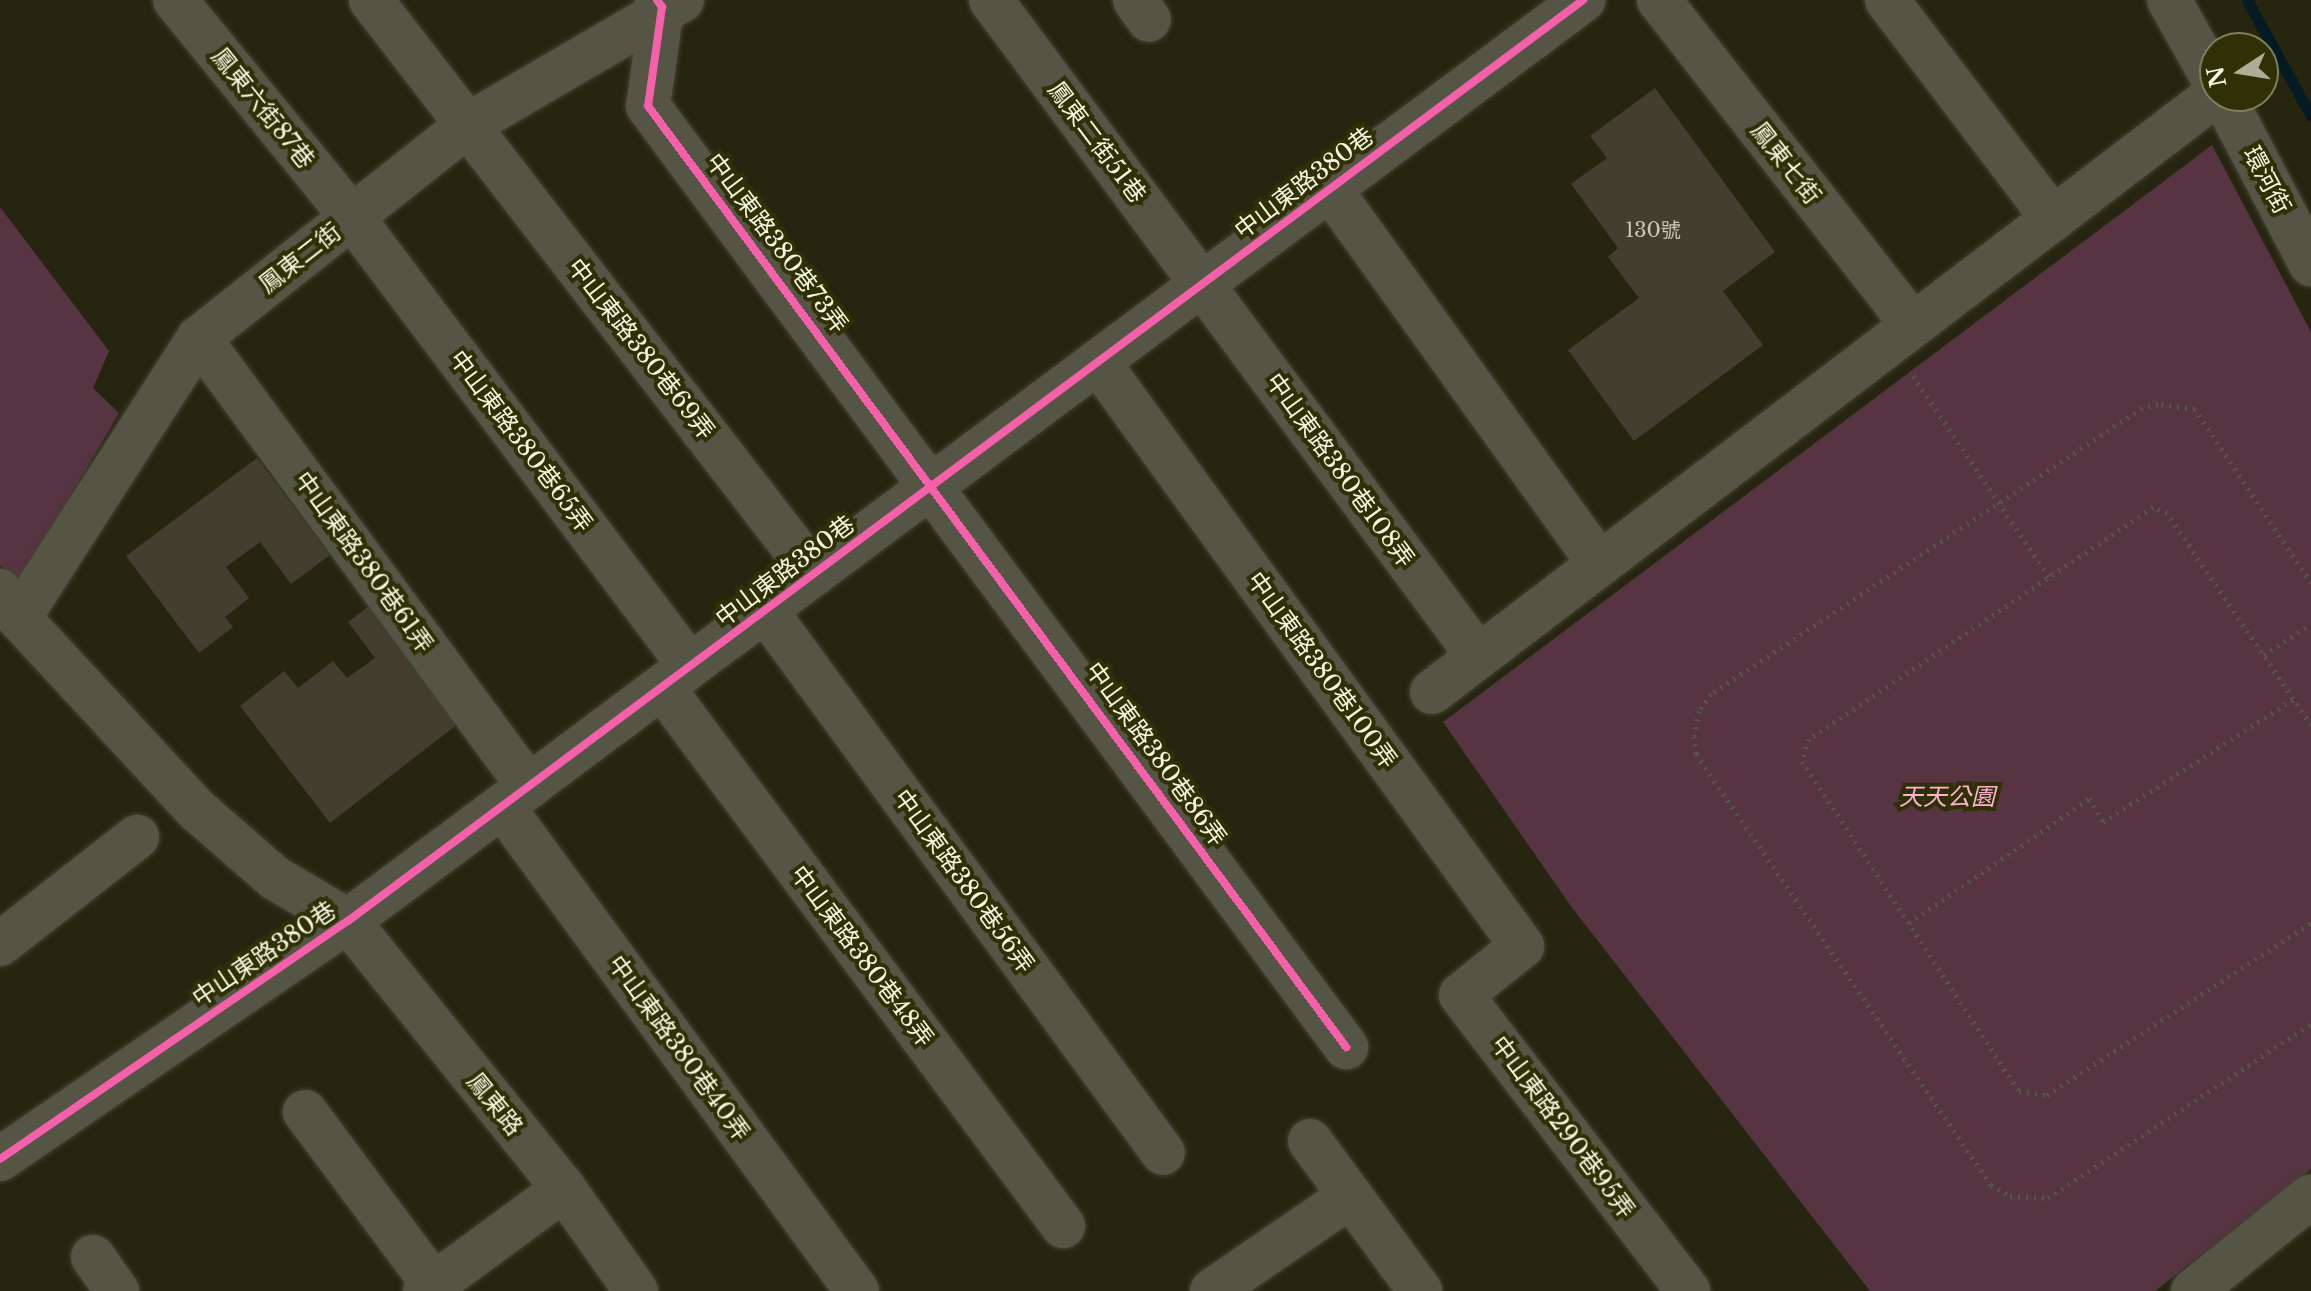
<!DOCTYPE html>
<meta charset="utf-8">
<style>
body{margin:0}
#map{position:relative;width:2311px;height:1291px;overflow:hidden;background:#262610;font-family:"Libre Baskerville","Noto Sans TC",serif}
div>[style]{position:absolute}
.green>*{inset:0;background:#573441}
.stream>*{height:11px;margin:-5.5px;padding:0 5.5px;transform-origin:5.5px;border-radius:5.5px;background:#051b24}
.building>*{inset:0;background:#443e30}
.path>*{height:5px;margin-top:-2.5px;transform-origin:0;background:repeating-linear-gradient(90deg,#565648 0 2px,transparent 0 8px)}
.roads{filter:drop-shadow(0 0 2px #414231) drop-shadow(0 0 2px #414231)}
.minor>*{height:44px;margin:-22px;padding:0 22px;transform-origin:22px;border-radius:22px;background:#545545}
.cycleway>*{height:8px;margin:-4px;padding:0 4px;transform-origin:4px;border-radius:4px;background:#f560ab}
span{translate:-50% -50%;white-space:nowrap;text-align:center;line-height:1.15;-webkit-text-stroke:8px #2f3006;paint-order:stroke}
.number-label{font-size:20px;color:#c9c9b4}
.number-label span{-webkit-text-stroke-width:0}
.street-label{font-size:24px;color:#f5f7e0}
.park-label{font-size:24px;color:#feb0d3;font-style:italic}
.north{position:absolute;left:2199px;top:32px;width:80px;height:80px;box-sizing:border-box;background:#2f3006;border:2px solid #7e805d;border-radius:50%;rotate:258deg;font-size:22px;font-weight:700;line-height:32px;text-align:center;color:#f5f7e0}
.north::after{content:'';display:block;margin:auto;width:28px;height:36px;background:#adae97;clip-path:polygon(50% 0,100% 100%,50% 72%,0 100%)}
</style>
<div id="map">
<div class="green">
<i style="clip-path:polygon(2212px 145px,2311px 332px,2311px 1169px,2155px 1291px,1870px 1291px,1570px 905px,1443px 722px)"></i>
<i style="clip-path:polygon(0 207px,109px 351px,93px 388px,119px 413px,17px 589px,0 565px)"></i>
</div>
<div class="stream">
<i style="left:2247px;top:0;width:132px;rotate:61.1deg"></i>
</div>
<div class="building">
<i style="clip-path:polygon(1655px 88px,1775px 252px,1723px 291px,1763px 345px,1634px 441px,1568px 350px,1639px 298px,1608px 257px,1618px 248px,1571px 184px,1607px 158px,1590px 136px)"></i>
<i style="clip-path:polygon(257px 458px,330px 555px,291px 584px,260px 542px,226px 567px,249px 598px,225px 617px,233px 627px,199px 653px,126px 556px)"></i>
<i style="clip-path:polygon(369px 606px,459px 723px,330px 823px,240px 706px,284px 671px,298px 688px,333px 661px,347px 678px,375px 658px,348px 622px)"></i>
</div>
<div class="path">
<i style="left:1913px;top:376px;width:243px;rotate:55.9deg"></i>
<i style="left:2311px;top:583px;width:209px;rotate:-123.7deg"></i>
<i style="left:2195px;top:409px;width:37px;rotate:-172deg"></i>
<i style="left:2158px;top:404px;width:16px;rotate:166deg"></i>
<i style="left:2142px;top:408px;width:517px;rotate:146.43deg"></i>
<i style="left:1711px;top:694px;width:21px;rotate:125deg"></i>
<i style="left:1699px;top:711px;width:25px;rotate:101deg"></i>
<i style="left:1694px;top:736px;width:18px;rotate:84deg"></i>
<i style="left:1696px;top:754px;width:522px;rotate:55.61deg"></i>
<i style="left:1991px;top:1185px;width:22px;rotate:30deg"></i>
<i style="left:2010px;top:1196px;width:38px;rotate:3deg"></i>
<i style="left:2048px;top:1198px;width:315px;rotate:-33.5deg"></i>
<i style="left:2264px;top:655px;width:56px;rotate:-33.4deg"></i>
<i style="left:2311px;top:725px;width:256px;rotate:-124.2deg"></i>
<i style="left:2167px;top:513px;width:15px;rotate:-157deg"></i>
<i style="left:2153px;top:507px;width:415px;rotate:146deg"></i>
<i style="left:1809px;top:739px;width:23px;rotate:108deg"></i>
<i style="left:1802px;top:761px;width:395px;rotate:56.7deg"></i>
<i style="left:2019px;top:1091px;width:28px;rotate:8deg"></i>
<i style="left:2047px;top:1095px;width:315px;rotate:-33.1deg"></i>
<i style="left:1909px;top:923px;width:220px;rotate:-34.6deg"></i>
<i style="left:2090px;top:798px;width:27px;rotate:62deg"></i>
<i style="left:2103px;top:822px;width:227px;rotate:-32.8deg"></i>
</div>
<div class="roads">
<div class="minor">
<i style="left:175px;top:0;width:280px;rotate:50.8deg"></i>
<i style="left:352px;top:217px;width:562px;rotate:53.03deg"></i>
<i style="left:371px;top:0;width:725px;rotate:52.34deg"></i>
<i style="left:657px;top:0;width:9px;rotate:54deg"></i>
<i style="left:662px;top:7px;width:100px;rotate:98deg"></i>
<i style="left:648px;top:106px;width:1172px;rotate:53.43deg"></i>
<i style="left:991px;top:0;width:817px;rotate:53.41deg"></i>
<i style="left:1135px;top:0;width:24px;rotate:55deg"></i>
<i style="left:1659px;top:0;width:412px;rotate:52deg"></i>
<i style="left:1887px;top:0;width:275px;rotate:52.8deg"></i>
<i style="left:2169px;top:0;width:94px;rotate:60.7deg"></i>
<i style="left:2223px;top:96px;width:190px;rotate:62.4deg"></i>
<i style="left:1330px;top:189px;width:462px;rotate:54.3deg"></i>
<i style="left:199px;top:338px;width:557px;rotate:53.69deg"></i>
<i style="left:1098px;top:362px;width:722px;rotate:54.02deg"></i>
<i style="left:1522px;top:946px;width:78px;rotate:141.2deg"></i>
<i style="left:1461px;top:995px;width:373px;rotate:52.5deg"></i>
<i style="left:0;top:591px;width:33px;rotate:55deg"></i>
<i style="left:19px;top:618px;width:262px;rotate:47.2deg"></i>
<i style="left:197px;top:810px;width:103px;rotate:41.1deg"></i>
<i style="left:275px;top:878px;width:85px;rotate:30.5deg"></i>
<i style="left:348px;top:921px;width:344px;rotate:51.1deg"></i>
<i style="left:564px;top:1189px;width:125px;rotate:54.8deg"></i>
<i style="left:765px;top:610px;width:673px;rotate:53.76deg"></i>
<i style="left:19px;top:618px;width:333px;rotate:-57.3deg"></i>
<i style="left:199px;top:338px;width:343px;rotate:-38.4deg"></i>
<i style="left:468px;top:125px;width:248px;rotate:-30.3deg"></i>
<i style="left:662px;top:687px;width:672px;rotate:53.35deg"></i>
<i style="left:1432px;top:692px;width:985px;rotate:-37.32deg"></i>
<i style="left:502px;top:806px;width:601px;rotate:53.8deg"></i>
<i style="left:0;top:944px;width:174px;rotate:-38deg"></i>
<i style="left:305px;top:1112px;width:216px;rotate:53.3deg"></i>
<i style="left:1310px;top:1141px;width:186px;rotate:53.7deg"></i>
<i style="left:0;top:1159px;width:422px;rotate:-34.4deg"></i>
<i style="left:348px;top:921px;width:1541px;rotate:-36.71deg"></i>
<i style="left:93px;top:1257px;width:42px;rotate:54.8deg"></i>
<i style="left:425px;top:1291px;width:172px;rotate:-36.3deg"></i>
<i style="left:1212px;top:1291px;width:168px;rotate:-34.5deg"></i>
<i style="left:2193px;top:1291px;width:151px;rotate:-38.8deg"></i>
</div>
</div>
<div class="cycleway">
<i style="left:657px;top:0;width:9px;rotate:54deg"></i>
<i style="left:662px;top:7px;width:100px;rotate:98deg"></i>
<i style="left:648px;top:106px;width:1172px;rotate:53.43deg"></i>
<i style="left:0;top:1159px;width:422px;rotate:-34.4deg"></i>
<i style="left:348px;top:921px;width:1541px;rotate:-36.71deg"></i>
</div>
<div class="number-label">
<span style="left:1653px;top:230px">130號</span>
</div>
<div class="street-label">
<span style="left:263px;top:108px;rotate:51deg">鳳東六街87巷</span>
<span style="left:1097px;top:142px;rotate:53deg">鳳東二街51巷</span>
<span style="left:1786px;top:163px;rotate:52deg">鳳東七街</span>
<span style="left:2267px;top:180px;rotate:62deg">環河街</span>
<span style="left:1304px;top:183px;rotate:-37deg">中山東路380巷</span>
<span style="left:777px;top:243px;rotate:53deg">中山東路380巷73弄</span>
<span style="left:300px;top:258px;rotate:-38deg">鳳東二街</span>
<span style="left:641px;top:349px;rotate:52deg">中山東路380巷69弄</span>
<span style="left:521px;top:441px;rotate:53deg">中山東路380巷65弄</span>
<span style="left:1340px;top:470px;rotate:54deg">中山東路380巷108弄</span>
<span style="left:364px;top:562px;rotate:54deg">中山東路380巷61弄</span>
<span style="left:785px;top:571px;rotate:-37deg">中山東路380巷</span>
<span style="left:1322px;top:670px;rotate:54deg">中山東路380巷100弄</span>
<span style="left:1156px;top:754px;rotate:54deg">中山東路380巷86弄</span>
<span style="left:964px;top:881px;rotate:54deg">中山東路380巷56弄</span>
<span style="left:264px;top:954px;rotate:-34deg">中山東路380巷</span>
<span style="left:862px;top:956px;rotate:53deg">中山東路380巷48弄</span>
<span style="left:679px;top:1048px;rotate:54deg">中山東路380巷40弄</span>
<span style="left:495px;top:1104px;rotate:51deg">鳳東路</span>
<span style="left:1563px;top:1127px;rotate:53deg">中山東路290巷95弄</span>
</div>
<div class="park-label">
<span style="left:1947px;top:797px">天天公園</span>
</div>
<div class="north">N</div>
</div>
